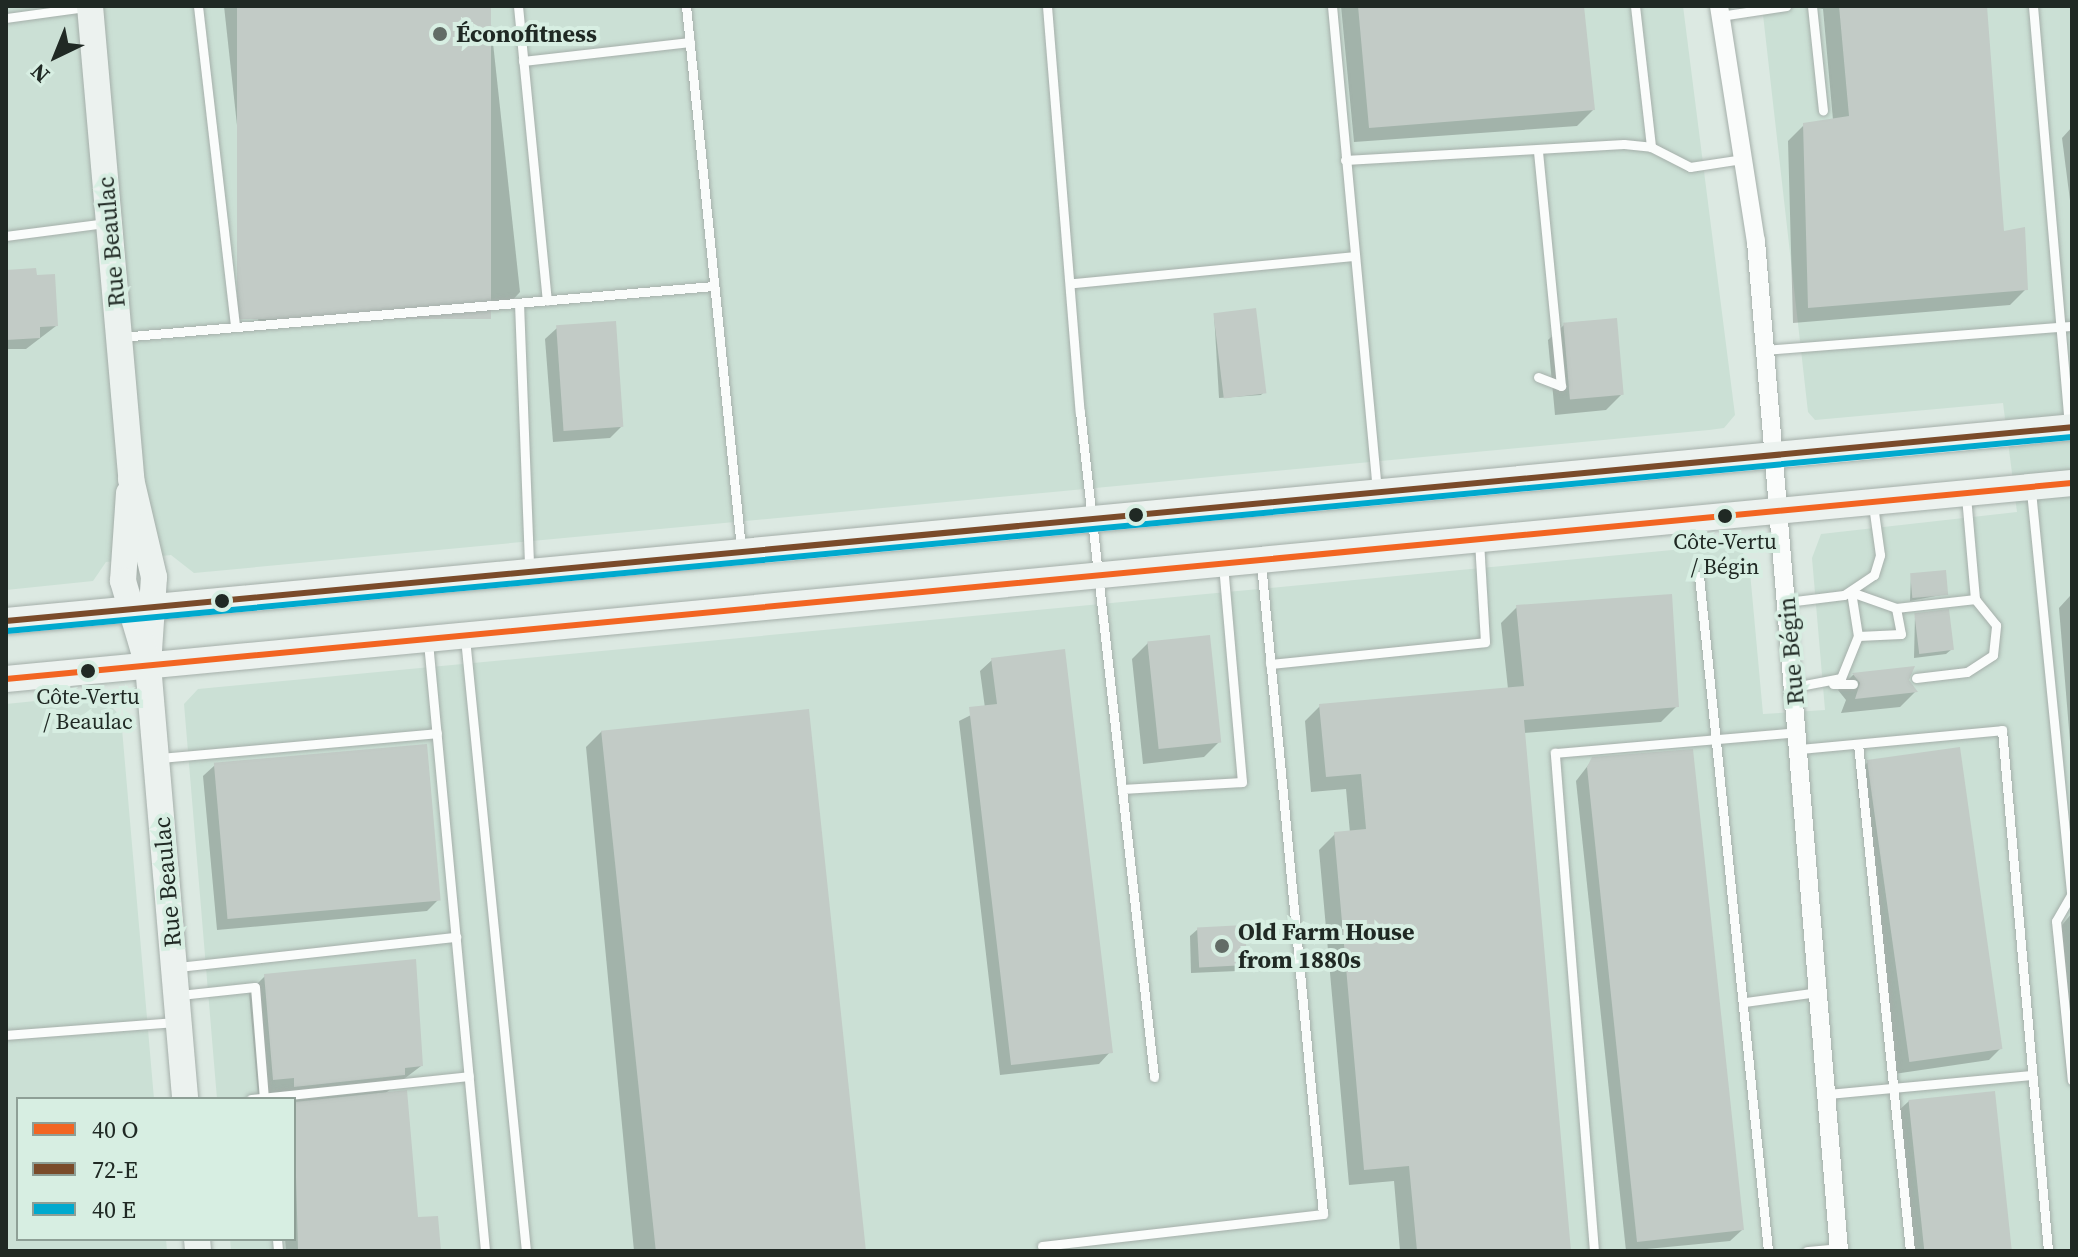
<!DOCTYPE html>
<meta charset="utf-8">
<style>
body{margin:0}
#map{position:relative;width:2078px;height:1257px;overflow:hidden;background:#dce9e2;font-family:"Source Serif 4",serif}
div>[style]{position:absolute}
.built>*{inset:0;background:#cbe0d5}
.shadow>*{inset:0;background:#0003}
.building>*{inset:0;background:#c2cbc6;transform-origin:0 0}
.roads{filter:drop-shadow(0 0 2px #a5afaa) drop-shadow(0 0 2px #a5afaa)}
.lane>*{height:9px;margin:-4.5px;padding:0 4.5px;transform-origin:4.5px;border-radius:4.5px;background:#fafcfb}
.street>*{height:18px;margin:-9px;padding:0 9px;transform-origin:9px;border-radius:9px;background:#fafcfb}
.secondary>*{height:26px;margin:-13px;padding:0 13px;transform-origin:13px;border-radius:13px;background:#ecf2ef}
.bus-1>*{height:6px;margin:-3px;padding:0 3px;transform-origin:3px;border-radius:3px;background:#f26522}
.bus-2>*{height:6px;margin:-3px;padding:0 3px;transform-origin:3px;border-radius:3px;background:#7a4b2a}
.bus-3>*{height:6px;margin:-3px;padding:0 3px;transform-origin:3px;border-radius:3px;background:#00a9ce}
.dots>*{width:22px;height:22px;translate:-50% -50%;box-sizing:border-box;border:4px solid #d7eee2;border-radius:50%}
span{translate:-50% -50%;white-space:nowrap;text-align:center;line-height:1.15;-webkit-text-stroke:8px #d7eee2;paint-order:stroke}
.bus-label{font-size:22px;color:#202924}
.poi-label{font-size:24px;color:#202924;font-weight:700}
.left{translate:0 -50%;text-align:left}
.street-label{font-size:24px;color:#202924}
.frame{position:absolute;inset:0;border:8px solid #202924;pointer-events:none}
.legend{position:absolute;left:16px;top:1097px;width:280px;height:144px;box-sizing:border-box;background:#d7eee2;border:2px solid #8e9f96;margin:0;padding:10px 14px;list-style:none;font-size:24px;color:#202924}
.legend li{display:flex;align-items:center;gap:16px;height:40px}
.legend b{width:40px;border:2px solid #8e9f96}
.north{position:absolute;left:16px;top:16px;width:80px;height:80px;-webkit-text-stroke:6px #d7eee2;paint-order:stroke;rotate:223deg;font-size:22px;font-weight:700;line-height:32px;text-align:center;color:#202924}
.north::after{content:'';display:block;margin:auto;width:28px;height:36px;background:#202924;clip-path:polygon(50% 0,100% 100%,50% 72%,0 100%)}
</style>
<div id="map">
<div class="built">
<i style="clip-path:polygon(6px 6px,1683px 6px,1735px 415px,1724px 428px,1709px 430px,194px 573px,171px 555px,106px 562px,93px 581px,6px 590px)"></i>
<i style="clip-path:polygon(1762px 6px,2072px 6px,2072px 1251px,231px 1251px,230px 1239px,294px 1239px,294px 1099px,217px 1099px,184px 704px,198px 689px,1736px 544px,1749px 561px,1763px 714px,1825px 710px,1812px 558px,1821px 534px,2017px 512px,2003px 403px,1815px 420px,1808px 412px)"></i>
<i style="clip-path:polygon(65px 698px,106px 700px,121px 717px,154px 1099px,18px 1099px,18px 1239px,166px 1239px,167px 1251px,6px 1251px,6px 704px)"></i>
</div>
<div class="shadow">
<i style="clip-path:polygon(224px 6px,489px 6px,520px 292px,509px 304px,259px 327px)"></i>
<i style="clip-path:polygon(1341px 6px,1583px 6px,1593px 110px,1577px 126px,1354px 142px)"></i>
<i style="clip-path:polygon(1985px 6px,2002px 233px,2026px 289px,2010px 305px,1793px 323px,1788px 141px,1804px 125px,1833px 120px,1823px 9px,1806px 6px)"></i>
<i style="clip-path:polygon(2072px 127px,2072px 216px,2062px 138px)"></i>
<i style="clip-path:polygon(6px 274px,56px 326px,26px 349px,6px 349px)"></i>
<i style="clip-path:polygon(1214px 313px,1264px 392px,1261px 395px,1219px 398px)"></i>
<i style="clip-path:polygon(1564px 325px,1622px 394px,1606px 410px,1555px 415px,1548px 340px)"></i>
<i style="clip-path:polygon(557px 328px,622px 426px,610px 438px,553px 442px,545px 339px)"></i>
<i style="clip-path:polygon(1911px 575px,1946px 594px,1910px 601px)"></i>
<i style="clip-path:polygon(2070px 596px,2072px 596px,2072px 766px,2059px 608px)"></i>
<i style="clip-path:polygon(1517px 607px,1677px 706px,1661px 722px,1523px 733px,1569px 1251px,1400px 1251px,1394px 1181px,1349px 1185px,1319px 850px,1335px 834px,1350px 833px,1346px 789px,1311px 792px,1305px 721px,1320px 706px,1508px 689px,1501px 623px)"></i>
<i style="clip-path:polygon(1915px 615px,1952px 649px,1946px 654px,1914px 658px)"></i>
<i style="clip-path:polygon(1148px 643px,1219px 742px,1204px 757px,1143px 764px,1132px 659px)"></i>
<i style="clip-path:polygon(992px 660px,1110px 1052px,1099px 1064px,1000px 1075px,959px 721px,985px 708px,980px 671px)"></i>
<i style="clip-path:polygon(1912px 669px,1906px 680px,1915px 692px,1900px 707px,1841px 713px,1846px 700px,1838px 690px,1853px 675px)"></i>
<i style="clip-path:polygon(602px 731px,860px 1251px,634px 1251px,586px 747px)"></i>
<i style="clip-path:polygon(1593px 759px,1742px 1230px,1730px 1241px,1626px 1251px,1576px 781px)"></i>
<i style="clip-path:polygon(1868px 762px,2001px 1048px,1989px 1060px,1894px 1074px,1856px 774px)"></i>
<i style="clip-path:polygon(215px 765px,439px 899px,427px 911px,217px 930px,203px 776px)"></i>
<i style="clip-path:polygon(2072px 913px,2072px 1075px,2067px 1076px,2053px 936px)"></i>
<i style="clip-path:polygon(1198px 929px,1245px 964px,1237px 971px,1191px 973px,1190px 936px)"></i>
<i style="clip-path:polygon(265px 976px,421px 1066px,383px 1095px,417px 1219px,439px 1251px,286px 1251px,285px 1239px,294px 1239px,294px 1099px,258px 1095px,249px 992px)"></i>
<i style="clip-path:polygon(1909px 1101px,2010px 1251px,1911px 1251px,1897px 1112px)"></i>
</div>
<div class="building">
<i style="left:237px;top:6px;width:254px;height:313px"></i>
<i style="clip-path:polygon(1358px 6px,1584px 6px,1595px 110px,1369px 128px)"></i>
<i style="clip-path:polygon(1839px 6px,1987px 6px,2004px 231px,2025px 227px,2028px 290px,1808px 308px,1803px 123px,1849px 116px)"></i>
<i style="clip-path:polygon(36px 268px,37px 275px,55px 274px,58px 326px,40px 327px,40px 338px,6px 340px,6px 270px)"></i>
<i style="left:1256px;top:308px;width:86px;height:43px;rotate:83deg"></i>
<i style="left:1617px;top:318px;width:77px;height:54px;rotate:85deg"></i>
<i style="left:616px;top:321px;width:106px;height:60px;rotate:86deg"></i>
<i style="left:1946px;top:570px;width:25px;height:36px;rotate:85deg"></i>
<i style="clip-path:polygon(1672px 594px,1679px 707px,1524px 720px,1571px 1251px,1417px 1251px,1409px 1166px,1364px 1170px,1334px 832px,1366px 829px,1361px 774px,1326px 777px,1319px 704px,1524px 686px,1516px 605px)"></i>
<i style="left:1949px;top:609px;width:41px;height:35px;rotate:83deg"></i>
<i style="left:1210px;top:635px;width:108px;height:63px;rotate:84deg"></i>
<i style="clip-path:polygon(1065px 649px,1113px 1053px,1011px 1065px,969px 707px,997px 704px,991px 658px)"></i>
<i style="clip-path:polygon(1915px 666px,1909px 680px,1918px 692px,1855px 699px,1860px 683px,1852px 673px)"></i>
<i style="left:809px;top:709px;width:545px;height:209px;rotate:84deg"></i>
<i style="left:427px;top:744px;width:157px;height:214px;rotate:85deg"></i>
<i style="left:1960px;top:747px;width:305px;height:94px;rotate:82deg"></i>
<i style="clip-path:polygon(1693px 749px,1744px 1230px,1637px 1242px,1587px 767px,1592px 757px)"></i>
<i style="left:1245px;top:925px;width:40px;height:48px;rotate:87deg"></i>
<i style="clip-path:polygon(416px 959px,423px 1066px,405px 1068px,405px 1075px,294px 1087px,294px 1078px,273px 1080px,264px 974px)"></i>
<i style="clip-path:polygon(407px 1090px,418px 1217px,438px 1216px,441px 1251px,298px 1251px,294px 1102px)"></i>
<i style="left:1995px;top:1091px;width:161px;height:87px;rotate:84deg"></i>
</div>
<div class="roads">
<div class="lane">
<i style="left:198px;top:6px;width:323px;rotate:83.4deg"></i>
<i style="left:518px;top:6px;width:296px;rotate:84.4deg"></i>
<i style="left:686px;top:6px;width:545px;rotate:84.21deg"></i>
<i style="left:1047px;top:6px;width:407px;rotate:85.4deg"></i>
<i style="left:1080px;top:412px;width:669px;rotate:83.65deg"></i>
<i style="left:1332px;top:6px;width:486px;rotate:84.7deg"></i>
<i style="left:1635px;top:6px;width:142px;rotate:83.5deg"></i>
<i style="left:1812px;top:6px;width:105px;rotate:84deg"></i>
<i style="left:2033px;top:6px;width:420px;rotate:85.1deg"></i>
<i style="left:1720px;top:16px;width:67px;rotate:-8.6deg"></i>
<i style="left:6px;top:18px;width:81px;rotate:-7.8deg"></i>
<i style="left:523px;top:61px;width:168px;rotate:-6.5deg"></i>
<i style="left:1345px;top:160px;width:279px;rotate:-3.3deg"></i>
<i style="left:1624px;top:144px;width:27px;rotate:6deg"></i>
<i style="left:1651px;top:147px;width:44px;rotate:27.1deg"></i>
<i style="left:1690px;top:167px;width:54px;rotate:-8.6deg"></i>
<i style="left:6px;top:236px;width:101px;rotate:-7.4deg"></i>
<i style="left:1074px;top:283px;width:281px;rotate:-5.5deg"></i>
<i style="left:519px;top:303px;width:266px;rotate:87.8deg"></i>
<i style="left:120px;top:337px;width:596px;rotate:-4.91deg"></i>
<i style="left:1765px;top:350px;width:308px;rotate:-4.5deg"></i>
<i style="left:1538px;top:377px;width:25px;rotate:21deg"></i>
<i style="left:1561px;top:386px;width:237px;rotate:-95.6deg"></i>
<i style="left:2031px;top:491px;width:406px;rotate:84.3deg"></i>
<i style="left:2071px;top:895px;width:30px;rotate:120deg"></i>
<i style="left:2056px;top:921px;width:160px;rotate:84.3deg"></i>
<i style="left:1699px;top:576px;width:679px;rotate:84.16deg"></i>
<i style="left:1787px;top:602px;width:57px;rotate:-7deg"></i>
<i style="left:1844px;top:595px;width:36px;rotate:-34deg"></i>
<i style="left:1874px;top:575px;width:21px;rotate:-73deg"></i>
<i style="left:1880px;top:555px;width:50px;rotate:-98deg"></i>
<i style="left:1858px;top:636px;width:43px;rotate:-2.7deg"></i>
<i style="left:1901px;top:634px;width:26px;rotate:-101deg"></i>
<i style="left:465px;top:638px;width:616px;rotate:84.32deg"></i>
<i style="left:428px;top:642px;width:612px;rotate:84.65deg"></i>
<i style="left:1270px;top:664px;width:216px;rotate:-5.8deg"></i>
<i style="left:1485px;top:642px;width:101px;rotate:-93.4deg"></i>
<i style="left:1916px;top:678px;width:51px;rotate:-6.7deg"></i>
<i style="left:1967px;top:672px;width:31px;rotate:-33deg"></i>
<i style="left:1993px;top:655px;width:30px;rotate:-84deg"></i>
<i style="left:1996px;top:625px;width:33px;rotate:-129deg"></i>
<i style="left:1833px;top:684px;width:20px"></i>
<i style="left:1794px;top:687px;width:48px;rotate:-10.8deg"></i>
<i style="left:1841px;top:678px;width:45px;rotate:-68deg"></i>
<i style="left:1858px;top:636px;width:45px;rotate:-99deg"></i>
<i style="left:1851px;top:592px;width:48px;rotate:19.6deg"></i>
<i style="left:1896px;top:608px;width:80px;rotate:-6.5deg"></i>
<i style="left:1975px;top:599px;width:102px;rotate:-95deg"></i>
<i style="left:1858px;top:744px;width:510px;rotate:84.14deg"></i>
<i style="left:1799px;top:749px;width:204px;rotate:-5.3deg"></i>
<i style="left:2002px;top:730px;width:523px;rotate:84.95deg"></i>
<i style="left:159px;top:758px;width:279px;rotate:-5.1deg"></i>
<i style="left:1122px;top:789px;width:120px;rotate:-3.3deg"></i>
<i style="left:1242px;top:782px;width:217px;rotate:-95deg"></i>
<i style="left:178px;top:967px;width:280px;rotate:-6.2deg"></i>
<i style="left:180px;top:995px;width:75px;rotate:-6.1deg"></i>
<i style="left:255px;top:987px;width:112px;rotate:85.4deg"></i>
<i style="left:1745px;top:1002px;width:74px;rotate:-7.8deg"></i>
<i style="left:6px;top:1035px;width:169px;rotate:-4.4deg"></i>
<i style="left:1827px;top:1094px;width:206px;rotate:-5.3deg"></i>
<i style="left:251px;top:1099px;width:219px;rotate:-6deg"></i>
<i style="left:277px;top:1239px;width:12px;rotate:85deg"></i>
<i style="left:1042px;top:1246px;width:283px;rotate:-6.5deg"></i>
<i style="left:1323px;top:1214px;width:654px;rotate:-95.44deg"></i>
<i style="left:1594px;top:1251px;width:500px;rotate:-94.5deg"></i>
<i style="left:1555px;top:753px;width:244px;rotate:-4.9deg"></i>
<i style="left:1807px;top:1251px;width:32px;rotate:-5deg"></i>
</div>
<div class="street">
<i style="left:1719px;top:6px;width:238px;rotate:81.1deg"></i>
<i style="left:1756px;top:241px;width:1013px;rotate:85.3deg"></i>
</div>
<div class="secondary">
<i style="left:90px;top:6px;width:475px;rotate:85deg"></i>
<i style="left:131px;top:479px;width:101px;rotate:76.8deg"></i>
<i style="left:154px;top:577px;width:88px;rotate:93.9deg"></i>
<i style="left:148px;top:665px;width:436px;rotate:85.1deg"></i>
<i style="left:129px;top:493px;width:88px;rotate:93.9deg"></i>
<i style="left:123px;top:581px;width:84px;rotate:73.5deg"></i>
<i style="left:6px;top:621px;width:2075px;rotate:-5.36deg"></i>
<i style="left:6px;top:679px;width:2075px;rotate:-5.42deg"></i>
<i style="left:197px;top:1239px;width:12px;rotate:85deg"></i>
</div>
</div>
<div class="bus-1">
<i style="left:6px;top:679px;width:2075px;rotate:-5.42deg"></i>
</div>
<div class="bus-2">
<i style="left:6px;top:621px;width:2075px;rotate:-5.36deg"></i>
</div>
<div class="bus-3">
<i style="left:7px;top:631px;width:2074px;rotate:-5.37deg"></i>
</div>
<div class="dots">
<i style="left:440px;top:34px;background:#626c66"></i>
<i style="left:1136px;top:515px;background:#202924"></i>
<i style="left:1725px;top:516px;background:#202924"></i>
<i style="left:222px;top:601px;background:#202924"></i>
<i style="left:88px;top:671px;background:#202924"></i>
<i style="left:1222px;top:946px;background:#626c66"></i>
</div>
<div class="bus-label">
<span style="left:1725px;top:554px">Côte-Vertu<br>/ Bégin</span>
<span style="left:88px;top:709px">Côte-Vertu<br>/ Beaulac</span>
</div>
<div class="poi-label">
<span class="left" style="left:456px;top:34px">Éconofitness</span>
<span class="left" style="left:1238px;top:946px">Old Farm House<br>from 1880s</span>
</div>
<div class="street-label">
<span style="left:111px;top:242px;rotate:-95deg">Rue Beaulac</span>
<span style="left:1791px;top:651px;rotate:-95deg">Rue Bégin</span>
<span style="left:167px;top:882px;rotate:-95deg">Rue Beaulac</span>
</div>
<div class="frame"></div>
<ul class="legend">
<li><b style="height:10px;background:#f26522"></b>40 O</li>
<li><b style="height:10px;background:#7a4b2a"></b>72-E</li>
<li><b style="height:10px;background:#00a9ce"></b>40 E</li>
</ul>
<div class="north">N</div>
</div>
